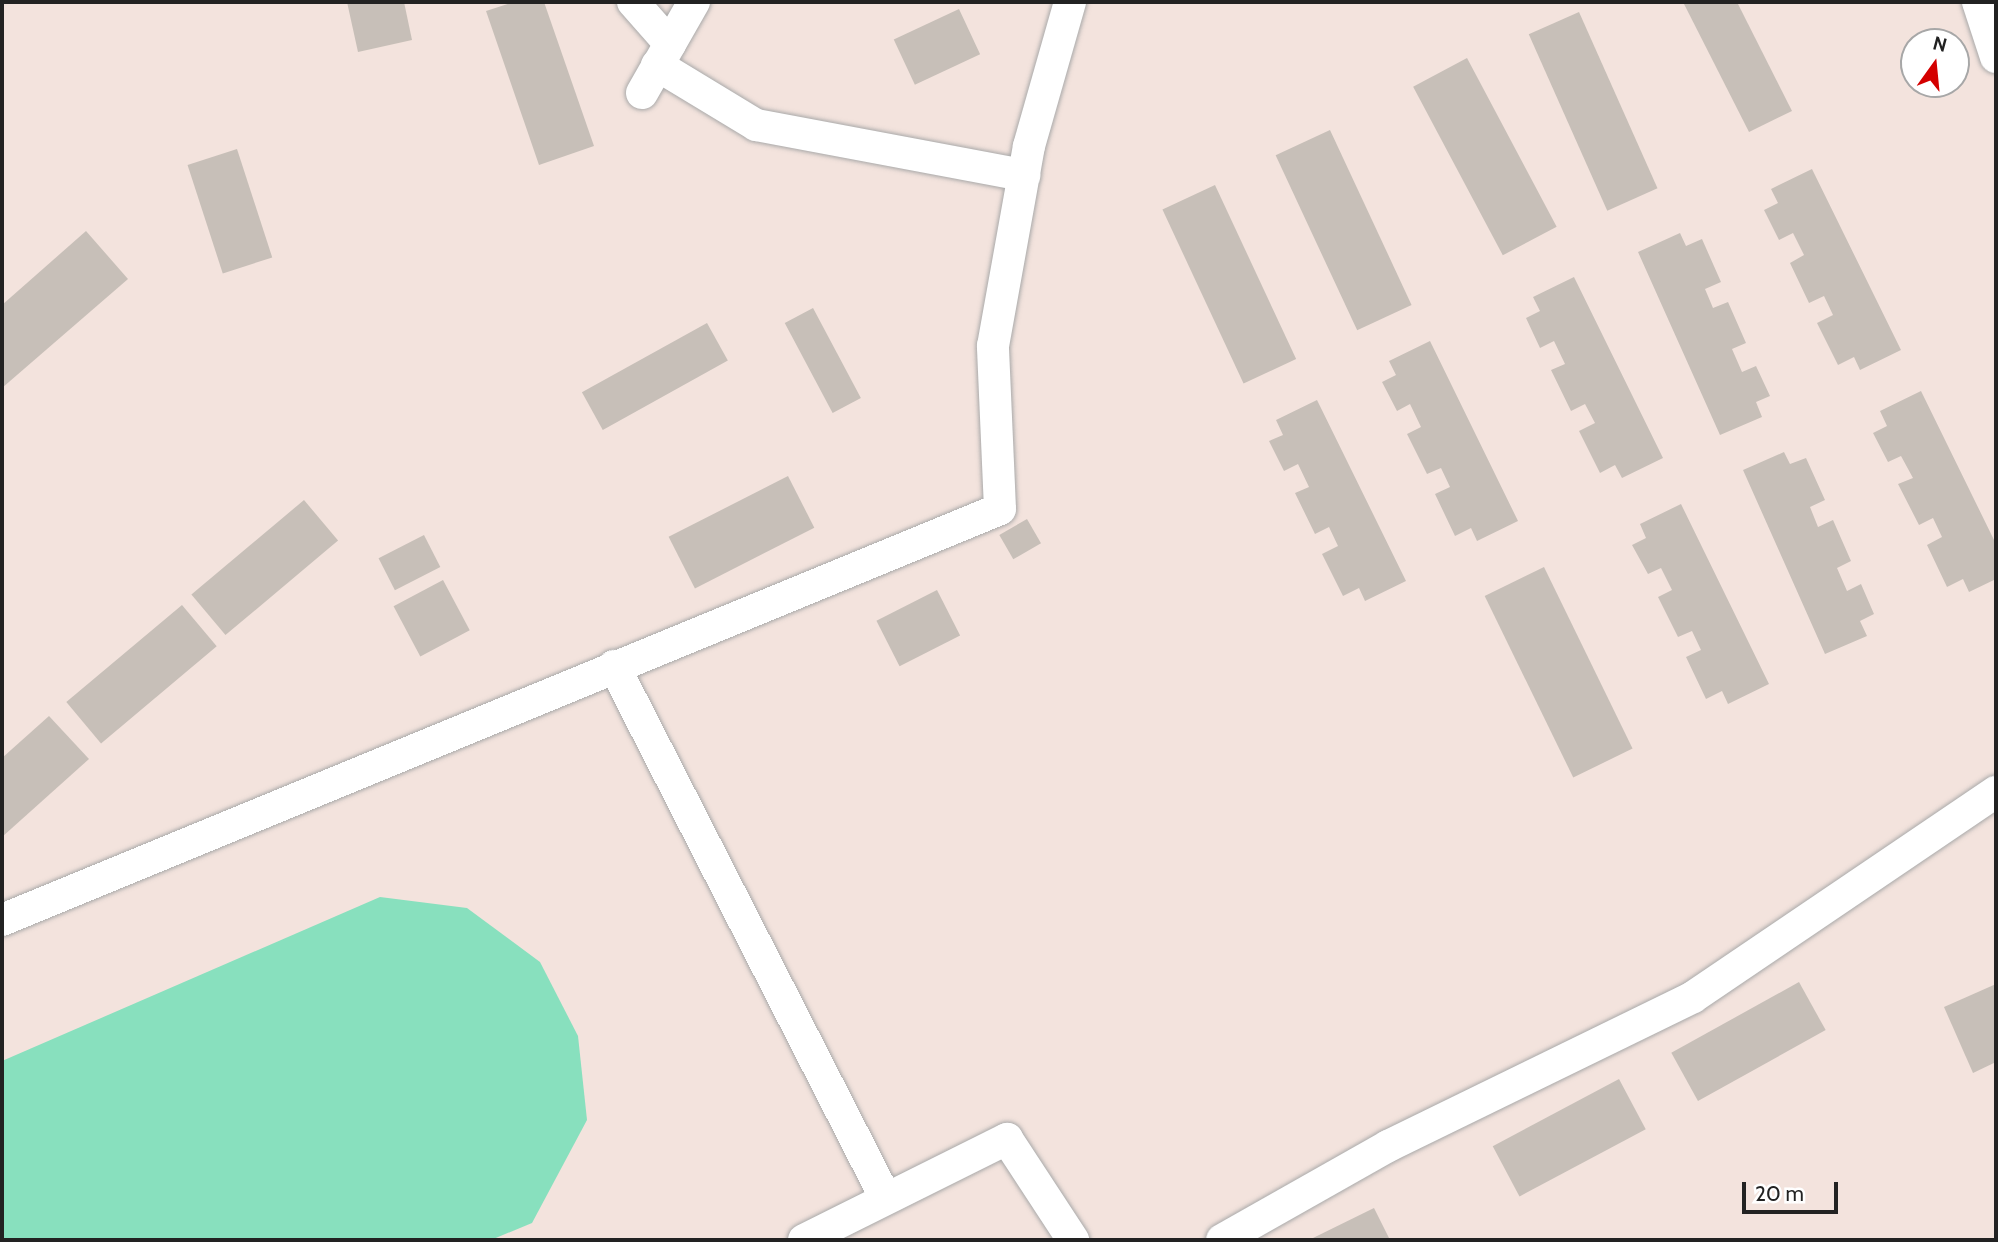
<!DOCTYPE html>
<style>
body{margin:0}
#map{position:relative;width:1998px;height:1242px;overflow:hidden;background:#f2efe9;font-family:Cabin,sans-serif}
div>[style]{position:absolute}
.military>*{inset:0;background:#f3e3dd}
.pitch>*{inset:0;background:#88e0be}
.building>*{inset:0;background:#c7bfb8;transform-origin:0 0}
.roads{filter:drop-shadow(0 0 2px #a9a9a9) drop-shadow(0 0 2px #a9a9a9)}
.minor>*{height:32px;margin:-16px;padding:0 16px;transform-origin:16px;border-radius:16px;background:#fff}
span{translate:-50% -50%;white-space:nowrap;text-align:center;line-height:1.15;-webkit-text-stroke:5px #fff;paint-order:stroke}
.frame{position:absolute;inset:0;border:4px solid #222;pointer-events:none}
.north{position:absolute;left:1900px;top:28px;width:70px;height:70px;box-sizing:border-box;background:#fff;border:2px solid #a7a7a7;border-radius:50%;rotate:15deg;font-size:19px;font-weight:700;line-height:28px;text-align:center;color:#222}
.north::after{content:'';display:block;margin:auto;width:24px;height:32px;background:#d40000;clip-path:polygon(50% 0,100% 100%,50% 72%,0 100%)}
.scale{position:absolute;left:1742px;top:1182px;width:96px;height:32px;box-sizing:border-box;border:4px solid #222;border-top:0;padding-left:9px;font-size:21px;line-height:24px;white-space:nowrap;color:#222;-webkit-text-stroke:5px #fff;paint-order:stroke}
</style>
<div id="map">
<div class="military">
<i style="clip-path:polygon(evenodd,2px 2px,1996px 2px,1996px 1240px,2px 1240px,2px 2px,1914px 42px,1956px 42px,1956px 84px,1914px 84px,1914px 42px)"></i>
</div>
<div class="pitch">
<i style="clip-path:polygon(380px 897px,467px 908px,540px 962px,578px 1036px,587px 1120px,532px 1223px,491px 1240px,2px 1240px,2px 1061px)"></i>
</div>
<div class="building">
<i style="clip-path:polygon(347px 2px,404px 2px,412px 40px,358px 52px)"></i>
<i style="clip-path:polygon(514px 2px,544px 2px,594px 146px,539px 165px,486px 11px)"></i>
<i style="clip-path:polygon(1683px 2px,1737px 2px,1792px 111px,1749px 132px)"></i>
<i style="left:959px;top:9px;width:50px;height:72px;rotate:65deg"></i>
<i style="left:1579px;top:12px;width:193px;height:55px;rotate:66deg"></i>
<i style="left:1467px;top:58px;width:191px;height:61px;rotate:62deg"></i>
<i style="left:1330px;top:130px;width:193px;height:60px;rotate:65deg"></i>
<i style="left:237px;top:149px;width:114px;height:52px;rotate:72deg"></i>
<i style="clip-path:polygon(1812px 169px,1901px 350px,1860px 370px,1854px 357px,1838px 365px,1817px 323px,1833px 315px,1824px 296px,1809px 303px,1790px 263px,1804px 255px,1793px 233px,1779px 240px,1764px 210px,1778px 203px,1771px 189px)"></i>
<i style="left:1215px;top:185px;width:192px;height:58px;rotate:65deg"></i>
<i style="clip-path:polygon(86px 231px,128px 279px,2px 388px,2px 305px)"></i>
<i style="clip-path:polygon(1680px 233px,1686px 246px,1702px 239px,1721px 282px,1705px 289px,1713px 308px,1728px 302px,1746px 343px,1732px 349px,1742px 372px,1756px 366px,1770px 396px,1756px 402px,1762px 417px,1720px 435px,1638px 252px)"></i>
<i style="clip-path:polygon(1574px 277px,1663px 458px,1622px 478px,1615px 465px,1600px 473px,1579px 431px,1595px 423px,1585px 404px,1571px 411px,1551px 370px,1565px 364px,1554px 341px,1540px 348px,1526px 318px,1540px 311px,1533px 297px)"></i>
<i style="left:813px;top:308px;width:102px;height:32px;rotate:62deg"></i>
<i style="left:707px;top:323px;width:43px;height:143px;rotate:61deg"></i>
<i style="clip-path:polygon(1430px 341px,1518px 521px,1477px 541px,1471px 528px,1455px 536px,1435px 494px,1450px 487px,1441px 468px,1427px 474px,1407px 434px,1421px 427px,1410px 404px,1397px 411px,1382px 382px,1396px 375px,1389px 361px)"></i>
<i style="clip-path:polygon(1921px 391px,1996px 544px,1996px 579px,1969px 592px,1963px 579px,1947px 587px,1927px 545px,1942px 537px,1933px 518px,1919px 525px,1898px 484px,1913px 478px,1901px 456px,1888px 462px,1873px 433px,1887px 426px,1880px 411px)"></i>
<i style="clip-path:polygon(1317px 400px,1406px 581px,1365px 601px,1359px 588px,1343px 596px,1322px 554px,1338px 546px,1329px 527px,1315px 534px,1295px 493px,1309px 487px,1298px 464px,1284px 471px,1269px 441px,1283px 435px,1276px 420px)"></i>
<i style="clip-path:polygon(1784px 452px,1790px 464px,1806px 458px,1825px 500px,1810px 507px,1818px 527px,1833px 520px,1851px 561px,1837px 568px,1847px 591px,1861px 584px,1874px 614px,1860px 621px,1867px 636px,1825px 654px,1743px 470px)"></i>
<i style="left:788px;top:476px;width:58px;height:134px;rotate:63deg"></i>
<i style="left:304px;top:500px;width:53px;height:147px;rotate:50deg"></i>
<i style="clip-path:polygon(1681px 504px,1769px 684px,1728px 704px,1722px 691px,1706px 699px,1686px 657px,1701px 650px,1692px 631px,1678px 637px,1658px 597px,1672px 590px,1661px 568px,1648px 574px,1632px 545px,1646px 538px,1640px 524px)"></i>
<i style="left:1027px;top:519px;width:28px;height:32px;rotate:60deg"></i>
<i style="left:424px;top:535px;width:36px;height:51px;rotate:63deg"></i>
<i style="left:1544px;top:567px;width:202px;height:66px;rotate:64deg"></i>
<i style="left:443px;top:580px;width:57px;height:56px;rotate:62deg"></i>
<i style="left:937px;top:590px;width:51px;height:68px;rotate:63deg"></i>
<i style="left:182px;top:605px;width:54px;height:151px;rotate:50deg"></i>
<i style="clip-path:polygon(49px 716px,89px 759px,2px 837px,2px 758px)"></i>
<i style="left:1799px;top:982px;width:55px;height:146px;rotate:61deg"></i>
<i style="clip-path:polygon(1996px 984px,1996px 1062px,1973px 1073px,1944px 1007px)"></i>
<i style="left:1619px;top:1079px;width:57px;height:143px;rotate:62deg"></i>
<i style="clip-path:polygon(1374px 1208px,1390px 1240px,1314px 1240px,1313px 1238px)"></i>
</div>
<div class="roads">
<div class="minor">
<i style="left:633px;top:2px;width:56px;rotate:48.6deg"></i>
<i style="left:1978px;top:2px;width:58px;rotate:71.9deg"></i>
<i style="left:657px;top:65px;width:116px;rotate:31.2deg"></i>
<i style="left:756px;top:125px;width:273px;rotate:10.6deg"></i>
<i style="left:642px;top:93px;width:105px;rotate:-60.3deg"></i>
<i style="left:614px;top:666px;width:598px;rotate:62.96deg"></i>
<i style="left:2px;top:920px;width:1079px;rotate:-22.38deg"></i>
<i style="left:1000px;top:509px;width:163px;rotate:-92.5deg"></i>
<i style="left:993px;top:346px;width:203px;rotate:-79.8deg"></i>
<i style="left:1029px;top:146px;width:150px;rotate:-74.1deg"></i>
<i style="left:804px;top:1240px;width:227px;rotate:-26.5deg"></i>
<i style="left:1007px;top:1139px;width:121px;rotate:56.8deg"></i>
<i style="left:1222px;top:1240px;width:191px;rotate:-29.5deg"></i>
<i style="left:1388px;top:1146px;width:339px;rotate:-26deg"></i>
<i style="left:1693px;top:997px;width:366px;rotate:-34.1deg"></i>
</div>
</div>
<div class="frame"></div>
<div class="north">N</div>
<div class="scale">20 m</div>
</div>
